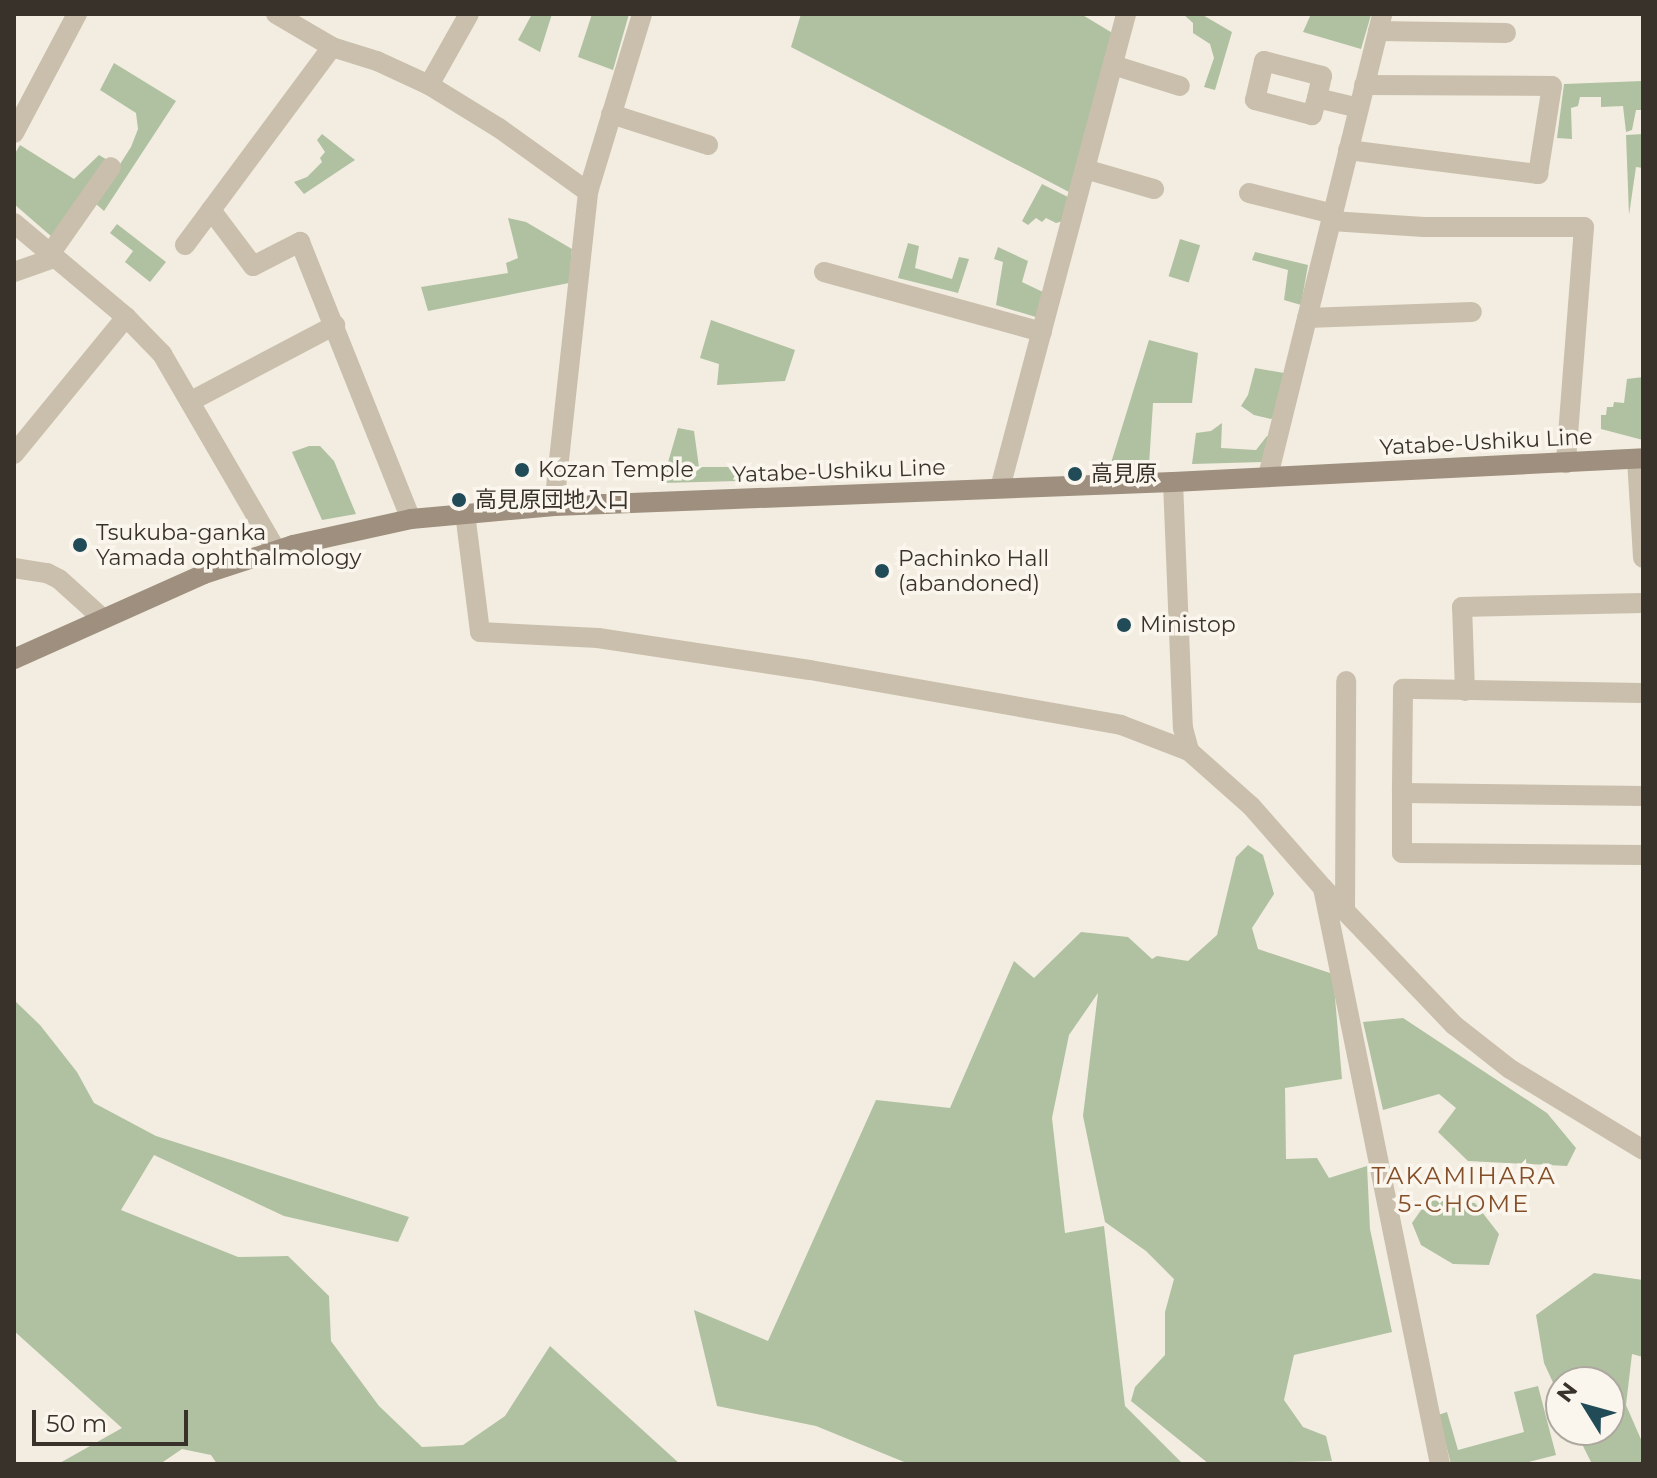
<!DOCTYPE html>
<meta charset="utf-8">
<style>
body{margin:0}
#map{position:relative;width:1657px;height:1478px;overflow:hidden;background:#f2ede0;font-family:Montserrat,"Noto Sans JP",sans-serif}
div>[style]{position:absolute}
.green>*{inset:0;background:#b0c1a1;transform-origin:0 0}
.minor>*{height:20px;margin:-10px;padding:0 10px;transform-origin:10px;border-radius:10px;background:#cabfac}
.tertiary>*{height:20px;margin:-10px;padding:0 10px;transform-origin:10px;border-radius:10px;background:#cabfac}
.secondary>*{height:20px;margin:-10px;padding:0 10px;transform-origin:10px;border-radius:10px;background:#9e8f7e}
.dots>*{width:22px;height:22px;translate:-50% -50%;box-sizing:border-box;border:4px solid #faf6ed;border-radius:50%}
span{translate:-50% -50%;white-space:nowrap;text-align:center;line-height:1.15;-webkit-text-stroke:7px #faf6ed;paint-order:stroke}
.street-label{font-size:22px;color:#39322b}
.poi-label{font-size:22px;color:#39322b}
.left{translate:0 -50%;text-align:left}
.neighbourhood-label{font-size:24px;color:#844e28;letter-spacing:2px}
.frame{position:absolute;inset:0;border:16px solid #39322b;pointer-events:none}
.north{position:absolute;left:1545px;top:1366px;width:80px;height:80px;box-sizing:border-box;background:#faf6ed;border:2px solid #ada89f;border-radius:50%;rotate:307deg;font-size:22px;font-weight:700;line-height:32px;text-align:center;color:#39322b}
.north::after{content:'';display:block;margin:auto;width:28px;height:36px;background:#224b58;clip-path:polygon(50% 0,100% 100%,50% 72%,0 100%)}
.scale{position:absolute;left:32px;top:1410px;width:156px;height:36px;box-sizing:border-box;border:4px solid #39322b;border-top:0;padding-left:10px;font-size:24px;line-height:28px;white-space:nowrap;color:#39322b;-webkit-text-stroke:6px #faf6ed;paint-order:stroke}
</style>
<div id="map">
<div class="green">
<i style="clip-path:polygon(532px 14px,552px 14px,540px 52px,518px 40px)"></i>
<i style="clip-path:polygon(592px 14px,629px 14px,613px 70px,578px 57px)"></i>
<i style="clip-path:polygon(801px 14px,1081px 14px,1114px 34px,1069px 192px,791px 47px)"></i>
<i style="clip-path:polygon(1183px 14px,1201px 14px,1232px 32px,1215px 90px,1204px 87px,1214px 58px,1210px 44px,1193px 33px,1193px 23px)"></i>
<i style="clip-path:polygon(1311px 14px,1371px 15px,1361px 49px,1303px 32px)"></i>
<i style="clip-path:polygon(114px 63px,176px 101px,104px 211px,95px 203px,131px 147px,138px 129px,136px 113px,100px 90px)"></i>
<i style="clip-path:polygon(1643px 81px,1643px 110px,1636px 110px,1632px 130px,1626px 132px,1623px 106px,1601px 107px,1601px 97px,1580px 97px,1578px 106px,1571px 108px,1572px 139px,1557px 138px,1564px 84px)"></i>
<i style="clip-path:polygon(322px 134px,355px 160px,304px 194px,294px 182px,307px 177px,322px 162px,320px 158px,325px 152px,317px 140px)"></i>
<i style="clip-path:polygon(1643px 134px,1643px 168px,1636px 167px,1629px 215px,1626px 135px)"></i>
<i style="clip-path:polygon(20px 145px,74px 179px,99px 155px,109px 161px,52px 237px,14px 204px,14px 155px)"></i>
<i style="clip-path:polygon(1042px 184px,1070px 198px,1063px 221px,1056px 223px,1046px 218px,1042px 222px,1036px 218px,1028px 225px,1022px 221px)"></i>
<i style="clip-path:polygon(508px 218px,526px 222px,572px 249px,569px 283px,428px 311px,421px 287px,508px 273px,506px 263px,518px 258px)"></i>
<i style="clip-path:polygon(117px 224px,166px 262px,150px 282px,125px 262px,133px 251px,110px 233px)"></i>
<i style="left:1180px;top:239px;width:21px;height:39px;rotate:17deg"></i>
<i style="clip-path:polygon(908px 243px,919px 246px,915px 268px,952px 279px,959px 257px,969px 259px,958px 293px,898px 278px)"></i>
<i style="clip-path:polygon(998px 247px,1028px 261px,1022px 282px,1045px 293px,1039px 318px,996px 305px,1003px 262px,994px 259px)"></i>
<i style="clip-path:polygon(1255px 252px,1308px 265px,1301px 305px,1284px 300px,1288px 270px,1252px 260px)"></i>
<i style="clip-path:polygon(711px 320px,795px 350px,785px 381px,717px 385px,719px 364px,700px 358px)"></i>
<i style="clip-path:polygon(1149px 340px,1198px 353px,1192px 403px,1153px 403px,1149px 465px,1110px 466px)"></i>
<i style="clip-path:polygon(1255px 368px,1284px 373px,1276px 416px,1271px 419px,1254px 415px,1241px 406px,1248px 395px)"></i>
<i style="clip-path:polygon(1643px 377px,1643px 440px,1601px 429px,1601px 415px,1606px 415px,1607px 407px,1613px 407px,1614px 402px,1624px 403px,1627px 379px)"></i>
<i style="clip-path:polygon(1222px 423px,1221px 448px,1256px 450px,1267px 436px,1271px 437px,1263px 462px,1192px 464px,1196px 433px,1211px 431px)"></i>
<i style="clip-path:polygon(678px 428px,694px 431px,699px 467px,738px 467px,738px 481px,662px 483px)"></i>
<i style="clip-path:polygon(309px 446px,320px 446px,334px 461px,356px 514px,322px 520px,292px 452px)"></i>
<i style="clip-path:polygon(1248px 845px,1263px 855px,1274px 894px,1252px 928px,1258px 949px,1333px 974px,1342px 1079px,1285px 1088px,1286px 1159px,1317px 1158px,1329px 1178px,1367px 1166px,1370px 1229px,1392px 1332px,1294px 1355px,1284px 1400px,1303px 1427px,1326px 1436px,1332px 1461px,1209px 1464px,1131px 1401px,1135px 1387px,1165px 1355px,1165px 1312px,1174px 1279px,1146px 1251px,1105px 1222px,1083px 1116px,1098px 993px,1069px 1035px,1052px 1118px,1065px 1233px,1104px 1226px,1125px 1406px,1183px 1464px,909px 1464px,816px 1426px,717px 1406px,694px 1310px,768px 1341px,876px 1100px,950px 1108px,1014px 961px,1034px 978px,1081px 932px,1128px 937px,1152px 959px,1157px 956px,1188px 961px,1217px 935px,1236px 857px)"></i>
<i style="clip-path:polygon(14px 1000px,40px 1025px,77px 1072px,94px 1103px,156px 1136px,409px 1217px,398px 1242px,284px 1216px,154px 1155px,121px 1210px,238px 1257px,288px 1256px,329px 1296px,331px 1341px,379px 1406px,422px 1447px,463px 1445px,505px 1416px,550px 1346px,680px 1464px,217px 1464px,211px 1455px,182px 1449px,160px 1464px,58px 1464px,122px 1428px,14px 1331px)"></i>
<i style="clip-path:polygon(1403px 1018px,1547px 1113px,1576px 1148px,1567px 1166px,1468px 1161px,1438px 1132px,1456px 1108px,1439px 1094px,1383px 1110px,1363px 1022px)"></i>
<i style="clip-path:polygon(1428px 1200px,1475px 1203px,1499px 1234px,1489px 1265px,1453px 1264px,1421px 1245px,1412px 1223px)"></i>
<i style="clip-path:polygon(1594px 1273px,1643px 1280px,1643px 1357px,1632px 1354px,1626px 1405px,1643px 1444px,1643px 1464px,1592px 1464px,1575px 1430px,1609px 1430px,1609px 1382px,1561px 1382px,1561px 1400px,1544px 1363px,1536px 1315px)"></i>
<i style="clip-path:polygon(1538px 1386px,1556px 1455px,1521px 1464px,1451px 1464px,1438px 1415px,1447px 1412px,1458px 1450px,1524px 1432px,1514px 1392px)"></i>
</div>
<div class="minor">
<i style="left:276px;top:14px;width:65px;rotate:30.5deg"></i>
<i style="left:332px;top:47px;width:47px;rotate:17.3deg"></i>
<i style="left:377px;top:61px;width:57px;rotate:24.8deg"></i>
<i style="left:429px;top:85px;width:82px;rotate:31.6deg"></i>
<i style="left:499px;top:128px;width:110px;rotate:35.7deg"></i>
<i style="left:1378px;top:31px;width:128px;rotate:0.9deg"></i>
<i style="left:332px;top:47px;width:203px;rotate:126.6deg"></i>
<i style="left:211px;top:210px;width:70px;rotate:53.1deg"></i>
<i style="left:253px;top:266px;width:53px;rotate:-27.1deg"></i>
<i style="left:300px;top:242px;width:298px;rotate:68.2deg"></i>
<i style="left:1113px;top:65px;width:70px;rotate:17.4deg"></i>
<i style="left:429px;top:85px;width:81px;rotate:-60.6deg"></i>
<i style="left:1317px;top:98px;width:18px;rotate:106deg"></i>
<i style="left:1312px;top:115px;width:59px;rotate:-165.3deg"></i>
<i style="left:1255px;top:100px;width:40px;rotate:-77deg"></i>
<i style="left:1264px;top:61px;width:60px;rotate:14.5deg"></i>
<i style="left:1322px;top:76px;width:23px;rotate:103deg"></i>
<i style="left:1317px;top:98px;width:43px;rotate:13.4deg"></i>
<i style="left:611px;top:114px;width:102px;rotate:17.7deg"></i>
<i style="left:14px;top:133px;width:135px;rotate:-62.1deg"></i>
<i style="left:1348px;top:150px;width:192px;rotate:7.2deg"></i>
<i style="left:1538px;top:174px;width:89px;rotate:-81deg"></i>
<i style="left:1552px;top:86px;width:188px;rotate:-179.7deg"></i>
<i style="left:1085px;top:169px;width:72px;rotate:16.2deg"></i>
<i style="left:1249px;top:193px;width:87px;rotate:14deg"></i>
<i style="left:1331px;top:221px;width:93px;rotate:3.7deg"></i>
<i style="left:1424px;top:227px;width:160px"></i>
<i style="left:1584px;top:227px;width:237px;rotate:94.4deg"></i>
<i style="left:14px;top:223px;width:146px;rotate:40deg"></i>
<i style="left:126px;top:317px;width:52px;rotate:45.8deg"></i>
<i style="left:162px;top:354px;width:227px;rotate:59.8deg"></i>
<i style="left:185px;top:245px;width:44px;rotate:-53.4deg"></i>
<i style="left:50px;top:254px;width:106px;rotate:-55deg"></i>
<i style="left:14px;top:272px;width:42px;rotate:-19.3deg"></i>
<i style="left:824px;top:272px;width:226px;rotate:15.4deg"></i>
<i style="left:1307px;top:318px;width:165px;rotate:-2.1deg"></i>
<i style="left:191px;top:401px;width:163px;rotate:-27.8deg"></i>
<i style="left:14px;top:454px;width:177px;rotate:-50.7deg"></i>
<i style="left:1637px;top:459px;width:99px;rotate:86.5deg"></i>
<i style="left:1268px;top:476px;width:476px;rotate:-76.1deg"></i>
<i style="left:1000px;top:488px;width:490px;rotate:-75.1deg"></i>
<i style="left:554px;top:506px;width:316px;rotate:-83.8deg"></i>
<i style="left:588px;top:192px;width:186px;rotate:-73.1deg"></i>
<i style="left:465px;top:513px;width:120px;rotate:82.8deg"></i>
<i style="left:480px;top:632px;width:118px;rotate:2.9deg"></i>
<i style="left:598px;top:638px;width:214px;rotate:8.6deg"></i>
<i style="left:810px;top:670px;width:316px;rotate:10deg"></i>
<i style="left:1121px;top:725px;width:73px;rotate:20.9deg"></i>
<i style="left:1189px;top:751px;width:83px;rotate:41.6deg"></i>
<i style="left:1251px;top:806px;width:109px;rotate:48.7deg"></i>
<i style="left:1323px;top:888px;width:190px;rotate:46.3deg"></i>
<i style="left:1454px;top:1025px;width:71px;rotate:38.2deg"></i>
<i style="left:14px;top:568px;width:33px;rotate:9deg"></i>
<i style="left:47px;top:573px;width:13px;rotate:27deg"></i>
<i style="left:59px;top:579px;width:58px;rotate:42.2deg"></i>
<i style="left:1465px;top:691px;width:84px;rotate:-92deg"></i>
<i style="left:1462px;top:607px;width:181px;rotate:-1.3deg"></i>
<i style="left:1643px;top:693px;width:240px;rotate:-179deg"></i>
<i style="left:1403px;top:689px;width:104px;rotate:90.6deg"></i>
<i style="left:1402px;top:793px;width:60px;rotate:90deg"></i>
<i style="left:1402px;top:853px;width:241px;rotate:0.5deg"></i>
<i style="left:1402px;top:793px;width:241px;rotate:0.7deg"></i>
<i style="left:1323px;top:888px;width:588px;rotate:78.52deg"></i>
<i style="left:1345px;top:910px;width:229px;rotate:-89.7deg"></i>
</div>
<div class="tertiary">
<i style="left:1173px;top:482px;width:246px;rotate:87.7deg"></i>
<i style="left:1183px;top:728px;width:24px;rotate:75deg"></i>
<i style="left:1510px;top:1069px;width:156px;rotate:31.3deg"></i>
</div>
<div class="secondary">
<i style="left:14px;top:659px;width:208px;rotate:-24.1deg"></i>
<i style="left:204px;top:574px;width:94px;rotate:-18deg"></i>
<i style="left:293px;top:545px;width:121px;rotate:-12.4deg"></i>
<i style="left:411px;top:519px;width:144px;rotate:-5.2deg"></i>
<i style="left:554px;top:506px;width:619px;rotate:-2.22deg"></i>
<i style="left:1173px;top:482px;width:471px;rotate:-2.9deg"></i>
</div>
<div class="dots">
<i style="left:522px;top:470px;background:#224b58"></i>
<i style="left:1075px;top:474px;background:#224b58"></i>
<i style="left:459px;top:500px;background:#224b58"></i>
<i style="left:80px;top:545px;background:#224b58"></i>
<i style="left:882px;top:571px;background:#224b58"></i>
<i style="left:1124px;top:625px;background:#224b58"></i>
</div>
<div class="street-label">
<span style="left:1486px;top:442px;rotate:-3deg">Yatabe-Ushiku Line</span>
<span style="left:839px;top:471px;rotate:-2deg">Yatabe-Ushiku Line</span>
</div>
<div class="poi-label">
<span class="left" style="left:538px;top:470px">Kozan Temple</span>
<span class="left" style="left:1091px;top:474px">高見原</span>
<span class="left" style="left:475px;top:500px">高見原団地入口</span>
<span class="left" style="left:96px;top:545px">Tsukuba-ganka<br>Yamada ophthalmology</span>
<span class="left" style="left:898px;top:571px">Pachinko Hall<br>(abandoned)</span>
<span class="left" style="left:1140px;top:625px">Ministop</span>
</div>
<div class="neighbourhood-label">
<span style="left:1464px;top:1190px">TAKAMIHARA<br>5-CHOME</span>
</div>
<div class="frame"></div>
<div class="north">N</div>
<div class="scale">50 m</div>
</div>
